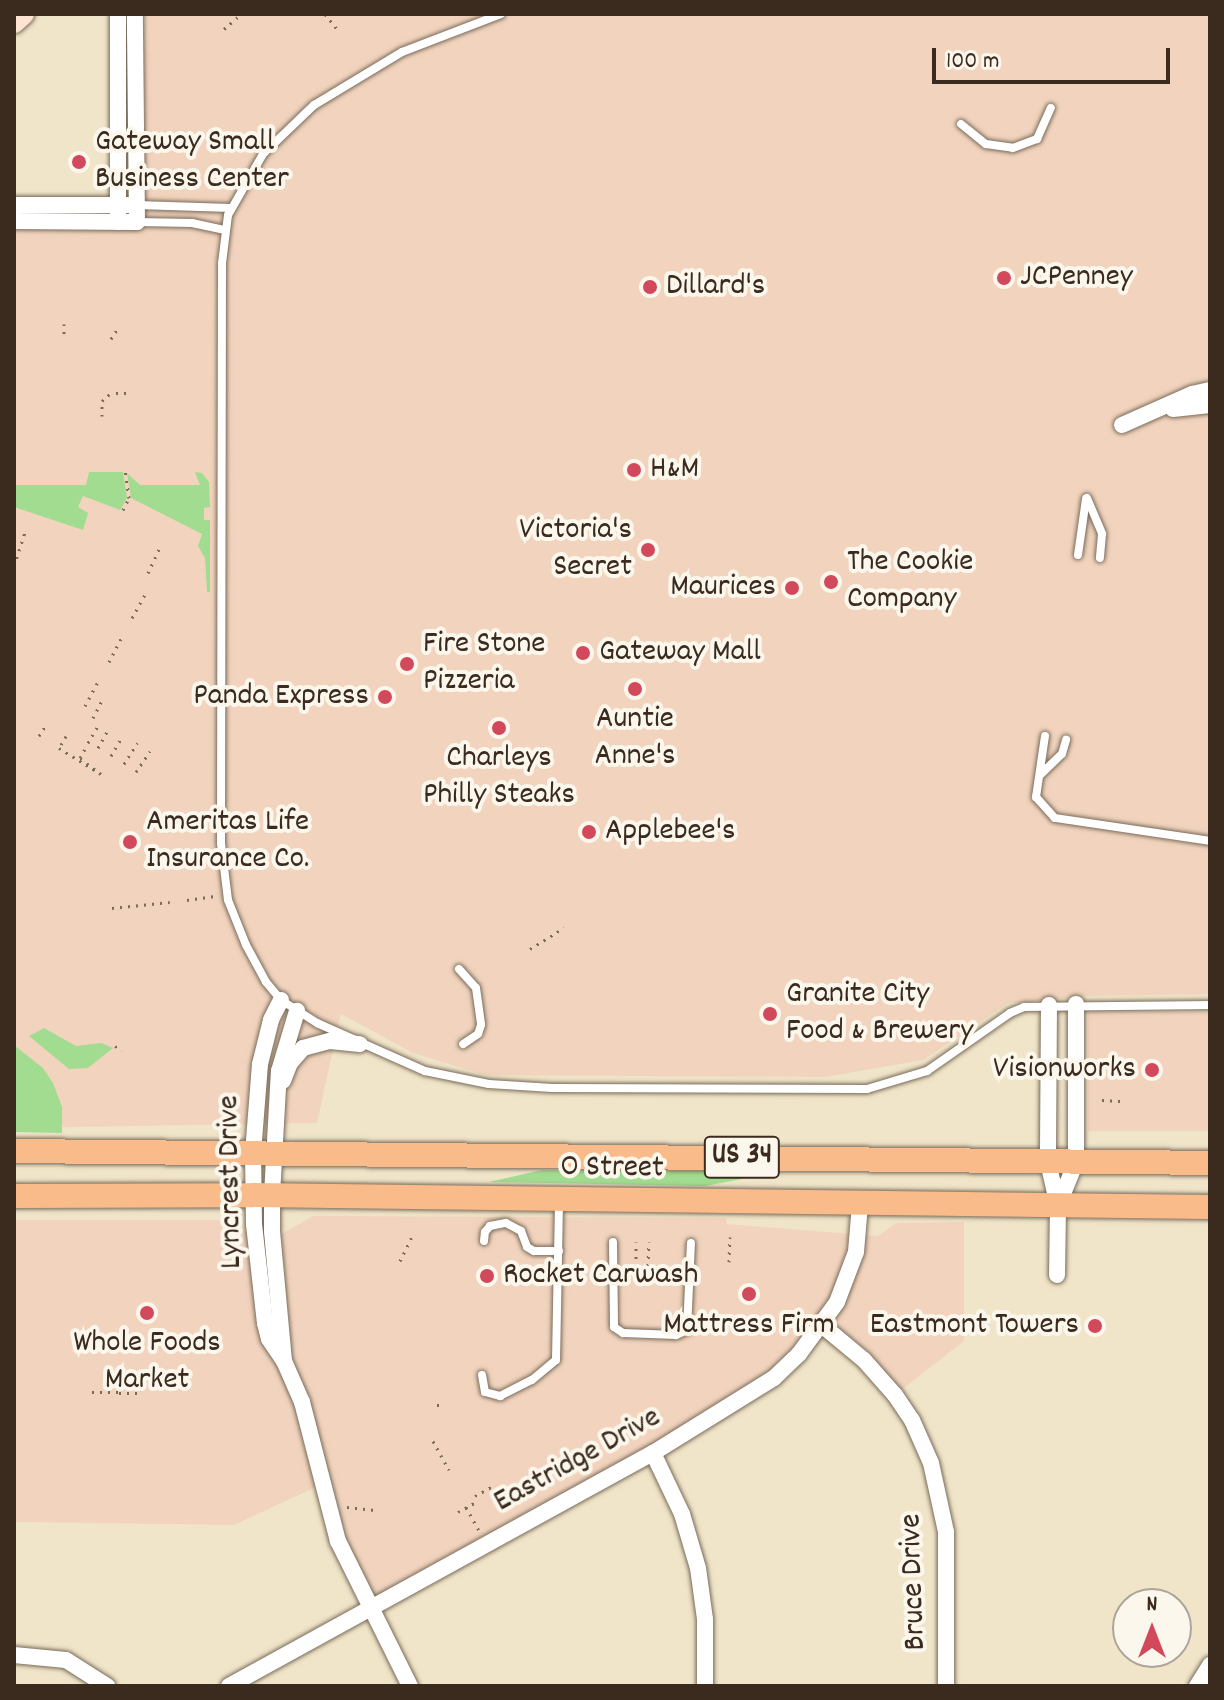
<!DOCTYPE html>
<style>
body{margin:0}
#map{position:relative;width:1224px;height:1700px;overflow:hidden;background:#f0e5c9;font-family:Dekko,sans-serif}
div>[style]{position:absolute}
.built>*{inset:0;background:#f2d4be;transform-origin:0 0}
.green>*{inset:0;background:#a2dc90}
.path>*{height:3px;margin-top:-1.5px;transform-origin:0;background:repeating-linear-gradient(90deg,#7a6b5a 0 2px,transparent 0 8px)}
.roads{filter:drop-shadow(0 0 2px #7a6b5a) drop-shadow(0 0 2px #7a6b5a)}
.lane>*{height:8px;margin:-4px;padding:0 4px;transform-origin:4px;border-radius:4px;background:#fff}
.street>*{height:16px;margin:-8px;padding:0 8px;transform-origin:8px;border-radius:8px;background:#fff}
.secondary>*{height:22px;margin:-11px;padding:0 11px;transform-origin:11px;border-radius:11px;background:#fde4d1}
.primary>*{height:24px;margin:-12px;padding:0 12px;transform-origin:12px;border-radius:12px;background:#fabb8b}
.dots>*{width:22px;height:22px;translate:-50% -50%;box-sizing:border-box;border:4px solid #fbf7ec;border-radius:50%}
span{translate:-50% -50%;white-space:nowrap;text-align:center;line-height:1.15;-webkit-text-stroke:8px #fbf7ec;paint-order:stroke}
.shield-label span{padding:2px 6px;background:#fbf7ec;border:2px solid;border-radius:6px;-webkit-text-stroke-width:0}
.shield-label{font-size:30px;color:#3b2a1e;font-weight:700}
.poi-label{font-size:32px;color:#3b2a1e}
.left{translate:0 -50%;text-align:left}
.right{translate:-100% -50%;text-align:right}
.street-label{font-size:32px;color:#3b2a1e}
.frame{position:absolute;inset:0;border:16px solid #3b2a1e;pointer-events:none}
.north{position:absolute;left:1112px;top:1588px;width:80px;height:80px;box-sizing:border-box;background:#fbf7ec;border:2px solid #aea59a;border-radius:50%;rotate:0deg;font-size:22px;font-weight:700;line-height:32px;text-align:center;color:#3b2a1e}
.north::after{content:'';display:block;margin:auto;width:28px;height:36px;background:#d1495b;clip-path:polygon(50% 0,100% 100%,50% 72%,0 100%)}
.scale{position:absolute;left:932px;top:48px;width:238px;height:36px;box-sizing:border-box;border:4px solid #3b2a1e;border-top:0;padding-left:10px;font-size:24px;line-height:28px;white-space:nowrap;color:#3b2a1e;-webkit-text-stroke:6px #fbf7ec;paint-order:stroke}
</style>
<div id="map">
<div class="built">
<i style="clip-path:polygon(145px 14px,1210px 14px,1210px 994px,1086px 996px,1008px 1003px,923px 1060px,826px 1077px,485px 1075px,413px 1053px,341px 1014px,317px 1123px,14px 1128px,14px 229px,142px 229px)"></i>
<i style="left:1210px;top:1012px;width:119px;height:122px;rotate:90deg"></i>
<i style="clip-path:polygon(313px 1216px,726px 1218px,727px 1224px,878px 1236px,896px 1223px,964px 1222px,964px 1341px,895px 1395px,822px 1326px,787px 1366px,371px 1607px,320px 1485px,234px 1525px,14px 1522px,14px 1220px,219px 1220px,255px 1236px,269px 1339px,273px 1239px)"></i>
</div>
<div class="green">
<i style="clip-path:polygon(89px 472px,123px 472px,127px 498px,120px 510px,83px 496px,78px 507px,88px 513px,83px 530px,14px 507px,14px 485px,86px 485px)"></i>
<i style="clip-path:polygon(195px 472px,202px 473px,209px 482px,210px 507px,204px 508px,204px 520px,210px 520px,210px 592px,207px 592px,205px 558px,198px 546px,202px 534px,131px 498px,127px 473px,140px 485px,200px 485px)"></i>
<i style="clip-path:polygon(44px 1028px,76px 1046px,101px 1043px,113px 1048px,88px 1068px,69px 1069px,29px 1036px)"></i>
<i style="clip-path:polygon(14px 1045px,43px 1068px,53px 1083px,62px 1107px,62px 1133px,14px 1132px)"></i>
<i style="clip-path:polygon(542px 1170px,779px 1171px,779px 1172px,705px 1186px,489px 1182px)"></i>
</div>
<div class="path">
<i style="left:325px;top:14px;width:21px;rotate:51deg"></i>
<i style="left:224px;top:29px;width:23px;rotate:-41deg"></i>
<i style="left:64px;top:324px;width:14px;rotate:90deg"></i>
<i style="left:111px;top:339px;width:15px;rotate:-58deg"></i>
<i style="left:116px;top:393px;width:10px"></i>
<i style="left:102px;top:416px;width:15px;rotate:-90deg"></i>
<i style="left:102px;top:401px;width:12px;rotate:-42deg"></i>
<i style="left:14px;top:431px;width:3px"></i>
<i style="left:123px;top:510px;width:13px;rotate:-63deg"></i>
<i style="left:129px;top:498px;width:27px;rotate:-98deg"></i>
<i style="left:14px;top:566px;width:35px;rotate:-72deg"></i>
<i style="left:148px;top:573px;width:29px;rotate:-65deg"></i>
<i style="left:132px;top:618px;width:29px;rotate:-61deg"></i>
<i style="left:109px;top:662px;width:28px;rotate:-63deg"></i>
<i style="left:85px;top:706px;width:30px;rotate:-62deg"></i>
<i style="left:93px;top:718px;width:20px;rotate:-63deg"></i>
<i style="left:39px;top:736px;width:13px;rotate:-58deg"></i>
<i style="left:66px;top:736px;width:14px;rotate:120deg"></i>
<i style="left:59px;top:748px;width:49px;rotate:31.8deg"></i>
<i style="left:101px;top:774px;width:26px;rotate:-143deg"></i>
<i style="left:80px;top:758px;width:13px;rotate:-61deg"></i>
<i style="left:88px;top:743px;width:24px;rotate:-60deg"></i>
<i style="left:98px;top:748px;width:23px;rotate:-61deg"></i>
<i style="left:111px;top:756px;width:24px;rotate:-60deg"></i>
<i style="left:124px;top:764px;width:25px;rotate:-58deg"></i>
<i style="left:136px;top:772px;width:25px;rotate:-56deg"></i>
<i style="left:187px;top:900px;width:28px;rotate:-8deg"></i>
<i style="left:112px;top:908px;width:58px;rotate:-5.9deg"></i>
<i style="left:530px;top:949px;width:40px;rotate:-32deg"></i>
<i style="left:115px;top:1046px;width:8px;rotate:30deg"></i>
<i style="left:1102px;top:1100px;width:22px;rotate:3deg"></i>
<i style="left:400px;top:1261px;width:28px;rotate:-64deg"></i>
<i style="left:729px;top:1262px;width:25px;rotate:-88deg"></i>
<i style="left:636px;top:1266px;width:24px;rotate:-90deg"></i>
<i style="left:648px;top:1266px;width:24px;rotate:-88deg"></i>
<i style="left:920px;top:1314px;width:22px;rotate:90deg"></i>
<i style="left:92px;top:1392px;width:26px"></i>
<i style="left:119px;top:1393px;width:24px"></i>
<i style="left:437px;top:1405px;width:8px"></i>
<i style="left:433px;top:1441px;width:33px;rotate:61deg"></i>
<i style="left:475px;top:1496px;width:23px;rotate:-29deg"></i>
<i style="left:347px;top:1507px;width:28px;rotate:6deg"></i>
<i style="left:466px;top:1507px;width:26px;rotate:61deg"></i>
<i style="left:458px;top:1512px;width:23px;rotate:-29deg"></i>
</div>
<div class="roads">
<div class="lane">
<i style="left:501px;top:14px;width:106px;rotate:159deg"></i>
<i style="left:402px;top:52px;width:103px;rotate:148.9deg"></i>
<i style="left:314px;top:105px;width:71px;rotate:136.1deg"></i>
<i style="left:263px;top:154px;width:70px;rotate:119.8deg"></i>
<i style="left:228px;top:215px;width:48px;rotate:97.1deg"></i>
<i style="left:222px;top:263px;width:580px;rotate:90.1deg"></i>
<i style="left:221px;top:843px;width:57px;rotate:83deg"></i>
<i style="left:228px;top:900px;width:48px;rotate:68.2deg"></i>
<i style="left:246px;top:945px;width:42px;rotate:61.6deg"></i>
<i style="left:266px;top:982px;width:23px;rotate:50deg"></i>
<i style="left:281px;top:1000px;width:43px;rotate:32.6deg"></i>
<i style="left:317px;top:1023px;width:118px;rotate:24deg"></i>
<i style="left:425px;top:1071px;width:65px;rotate:11.5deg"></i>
<i style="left:489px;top:1084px;width:63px;rotate:3.6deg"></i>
<i style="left:552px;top:1088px;width:315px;rotate:0.2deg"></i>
<i style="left:867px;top:1089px;width:63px;rotate:-16.7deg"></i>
<i style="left:927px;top:1071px;width:101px;rotate:-34.9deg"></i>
<i style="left:1010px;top:1013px;width:15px;rotate:-23deg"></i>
<i style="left:1024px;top:1007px;width:186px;rotate:-0.6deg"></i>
<i style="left:961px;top:124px;width:32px;rotate:39deg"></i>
<i style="left:986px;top:144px;width:27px;rotate:8deg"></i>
<i style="left:1013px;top:148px;width:26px;rotate:-21deg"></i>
<i style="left:1037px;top:139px;width:34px;rotate:-66deg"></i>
<i style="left:137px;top:205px;width:94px;rotate:1.8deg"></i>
<i style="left:137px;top:222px;width:55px;rotate:1deg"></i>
<i style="left:192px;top:223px;width:34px;rotate:12deg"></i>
<i style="left:1087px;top:498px;width:39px;rotate:67deg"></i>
<i style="left:1102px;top:534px;width:24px;rotate:95deg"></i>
<i style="left:1078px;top:555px;width:57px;rotate:-81.9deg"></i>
<i style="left:1045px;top:736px;width:62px;rotate:98.4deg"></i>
<i style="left:1036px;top:797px;width:28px;rotate:48deg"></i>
<i style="left:1055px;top:818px;width:157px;rotate:8.4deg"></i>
<i style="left:1040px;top:775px;width:30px;rotate:-44deg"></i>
<i style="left:1062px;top:754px;width:15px;rotate:-74deg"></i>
<i style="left:459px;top:969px;width:25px;rotate:48deg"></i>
<i style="left:476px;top:988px;width:37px;rotate:82deg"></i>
<i style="left:481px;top:1025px;width:9px;rotate:108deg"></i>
<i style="left:478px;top:1034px;width:18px;rotate:146deg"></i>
<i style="left:484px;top:1241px;width:9px;rotate:-84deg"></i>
<i style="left:485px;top:1232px;width:8px;rotate:-50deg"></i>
<i style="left:490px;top:1226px;width:16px;rotate:-11deg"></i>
<i style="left:506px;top:1223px;width:17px;rotate:28deg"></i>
<i style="left:521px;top:1231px;width:17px;rotate:69deg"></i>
<i style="left:527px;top:1247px;width:8px;rotate:30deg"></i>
<i style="left:534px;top:1251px;width:25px"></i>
<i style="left:613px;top:1242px;width:85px;rotate:89.3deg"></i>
<i style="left:614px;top:1327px;width:11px;rotate:34deg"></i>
<i style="left:623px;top:1333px;width:53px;rotate:2.2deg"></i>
<i style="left:676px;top:1335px;width:12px;rotate:-24deg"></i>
<i style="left:687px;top:1330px;width:87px;rotate:-87.4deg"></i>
<i style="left:482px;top:1375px;width:17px;rotate:80deg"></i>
<i style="left:485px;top:1392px;width:16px;rotate:15deg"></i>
<i style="left:500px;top:1396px;width:36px;rotate:-27deg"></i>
<i style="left:532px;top:1380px;width:31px;rotate:-40deg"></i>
<i style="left:556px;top:1360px;width:159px;rotate:-88.9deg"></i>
</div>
<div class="street">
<i style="left:118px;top:14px;width:208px;rotate:90deg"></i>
<i style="left:14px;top:205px;width:114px"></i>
<i style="left:14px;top:221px;width:123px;rotate:0.5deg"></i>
<i style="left:137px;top:222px;width:208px;rotate:-90.6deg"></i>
<i style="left:1173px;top:409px;width:37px;rotate:-6deg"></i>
<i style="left:1122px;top:425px;width:77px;rotate:-23.9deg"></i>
<i style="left:1192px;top:394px;width:18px;rotate:-13deg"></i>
<i style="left:281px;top:1000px;width:22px;rotate:117deg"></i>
<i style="left:271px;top:1020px;width:45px;rotate:104deg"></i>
<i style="left:260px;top:1064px;width:88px;rotate:94.5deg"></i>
<i style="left:253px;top:1152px;width:72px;rotate:89.2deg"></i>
<i style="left:254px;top:1224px;width:100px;rotate:83.7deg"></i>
<i style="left:265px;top:1323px;width:16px;rotate:76deg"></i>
<i style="left:269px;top:1339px;width:27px;rotate:56deg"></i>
<i style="left:284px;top:1361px;width:45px;rotate:66.3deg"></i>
<i style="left:302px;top:1402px;width:144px;rotate:75.5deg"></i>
<i style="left:338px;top:1541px;width:162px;rotate:63.6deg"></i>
<i style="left:1049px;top:1005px;width:157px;rotate:90.4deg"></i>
<i style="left:1048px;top:1162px;width:45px;rotate:77.2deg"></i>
<i style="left:1058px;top:1206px;width:69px;rotate:90.8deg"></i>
<i style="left:283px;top:1081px;width:19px;rotate:-69deg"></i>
<i style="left:290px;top:1063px;width:20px;rotate:-49deg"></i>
<i style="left:303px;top:1048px;width:28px;rotate:-15deg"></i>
<i style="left:330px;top:1041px;width:30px;rotate:6deg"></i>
<i style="left:1058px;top:1206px;width:48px;rotate:-67.8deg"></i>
<i style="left:1076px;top:1162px;width:158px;rotate:-90deg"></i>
<i style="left:823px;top:1326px;width:53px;rotate:39.7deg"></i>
<i style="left:864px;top:1360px;width:47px;rotate:48.5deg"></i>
<i style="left:895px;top:1395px;width:30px;rotate:56deg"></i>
<i style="left:912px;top:1420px;width:47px;rotate:66.2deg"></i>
<i style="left:931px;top:1463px;width:71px;rotate:77.7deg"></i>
<i style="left:946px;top:1532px;width:154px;rotate:90deg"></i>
<i style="left:284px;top:1361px;width:131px;rotate:-95.3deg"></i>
<i style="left:272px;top:1231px;width:36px;rotate:-90deg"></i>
<i style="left:272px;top:1195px;width:124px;rotate:-86.8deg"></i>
<i style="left:279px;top:1071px;width:63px;rotate:-73.3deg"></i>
<i style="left:653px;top:1453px;width:68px;rotate:64.6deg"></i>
<i style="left:682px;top:1514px;width:56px;rotate:73.5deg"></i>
<i style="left:698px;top:1568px;width:51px;rotate:82.2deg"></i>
<i style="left:705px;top:1619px;width:67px;rotate:90deg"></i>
<i style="left:14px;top:1655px;width:52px;rotate:5.5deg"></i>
<i style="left:66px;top:1660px;width:49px;rotate:32.4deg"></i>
<i style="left:229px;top:1686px;width:484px;rotate:-28.8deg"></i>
<i style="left:653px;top:1453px;width:142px;rotate:-31.8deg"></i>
<i style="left:774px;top:1378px;width:35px;rotate:-44deg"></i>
<i style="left:799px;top:1354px;width:64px;rotate:-53.8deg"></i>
<i style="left:837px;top:1302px;width:53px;rotate:-69.2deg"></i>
<i style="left:856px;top:1252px;width:48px;rotate:-85.2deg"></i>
<i style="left:1197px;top:1686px;width:25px;rotate:-58deg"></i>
</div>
<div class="secondary">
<i style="left:14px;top:22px;width:12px;rotate:-42deg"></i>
</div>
<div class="primary">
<i style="left:14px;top:1151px;width:1196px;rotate:0.57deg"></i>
<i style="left:14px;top:1196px;width:239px;rotate:-0.2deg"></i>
<i style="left:253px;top:1195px;width:957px;rotate:0.72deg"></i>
</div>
</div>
<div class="dots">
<i style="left:79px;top:162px;background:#d1495b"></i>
<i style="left:1004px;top:278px;background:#d1495b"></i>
<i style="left:650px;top:287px;background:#d1495b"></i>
<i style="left:634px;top:470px;background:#d1495b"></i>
<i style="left:648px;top:550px;background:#d1495b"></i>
<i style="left:831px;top:582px;background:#d1495b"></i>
<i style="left:792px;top:588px;background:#d1495b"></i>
<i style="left:583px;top:653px;background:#d1495b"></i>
<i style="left:407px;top:664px;background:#d1495b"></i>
<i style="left:635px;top:689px;background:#d1495b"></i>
<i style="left:385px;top:697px;background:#d1495b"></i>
<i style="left:499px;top:728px;background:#d1495b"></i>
<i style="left:589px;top:832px;background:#d1495b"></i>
<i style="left:130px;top:842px;background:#d1495b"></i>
<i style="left:770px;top:1014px;background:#d1495b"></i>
<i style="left:1152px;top:1070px;background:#d1495b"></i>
<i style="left:487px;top:1276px;background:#d1495b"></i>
<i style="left:749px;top:1294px;background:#d1495b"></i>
<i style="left:147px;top:1313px;background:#d1495b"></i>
<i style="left:1095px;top:1326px;background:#d1495b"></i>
</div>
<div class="shield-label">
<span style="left:742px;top:1157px">US 34</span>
</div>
<div class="poi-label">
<span class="left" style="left:95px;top:162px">Gateway Small<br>Business Center</span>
<span class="left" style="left:1020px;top:278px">JCPenney</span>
<span class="left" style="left:666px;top:287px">Dillard's</span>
<span class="left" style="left:650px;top:470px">H&amp;M</span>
<span class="right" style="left:632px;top:550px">Victoria's<br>Secret</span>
<span class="left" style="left:847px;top:582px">The Cookie<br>Company</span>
<span class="right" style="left:776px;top:588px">Maurices</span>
<span class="left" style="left:423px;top:664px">Fire Stone<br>Pizzeria</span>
<span class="left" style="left:599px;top:653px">Gateway Mall</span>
<span class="right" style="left:369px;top:697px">Panda Express</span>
<span style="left:635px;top:739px">Auntie<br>Anne's</span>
<span style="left:499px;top:778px">Charleys<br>Philly Steaks</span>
<span class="left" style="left:146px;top:842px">Ameritas Life<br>Insurance Co.</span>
<span class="left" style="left:605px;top:832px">Applebee's</span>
<span class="left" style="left:786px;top:1014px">Granite City<br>Food &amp; Brewery</span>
<span class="right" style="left:1136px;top:1070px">Visionworks</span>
<span class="left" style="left:503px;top:1276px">Rocket Carwash</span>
<span style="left:749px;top:1326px">Mattress Firm</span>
<span class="right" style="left:1079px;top:1326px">Eastmont Towers</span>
<span style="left:147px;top:1363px">Whole Foods<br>Market</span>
</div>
<div class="street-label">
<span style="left:612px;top:1169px;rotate:1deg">O Street</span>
<span style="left:232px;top:1182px;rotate:-91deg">Lyncrest Drive</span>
<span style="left:578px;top:1461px;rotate:-29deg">Eastridge Drive</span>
<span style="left:915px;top:1582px;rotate:-92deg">Bruce Drive</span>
</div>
<div class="frame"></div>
<div class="north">N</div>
<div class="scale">100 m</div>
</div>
